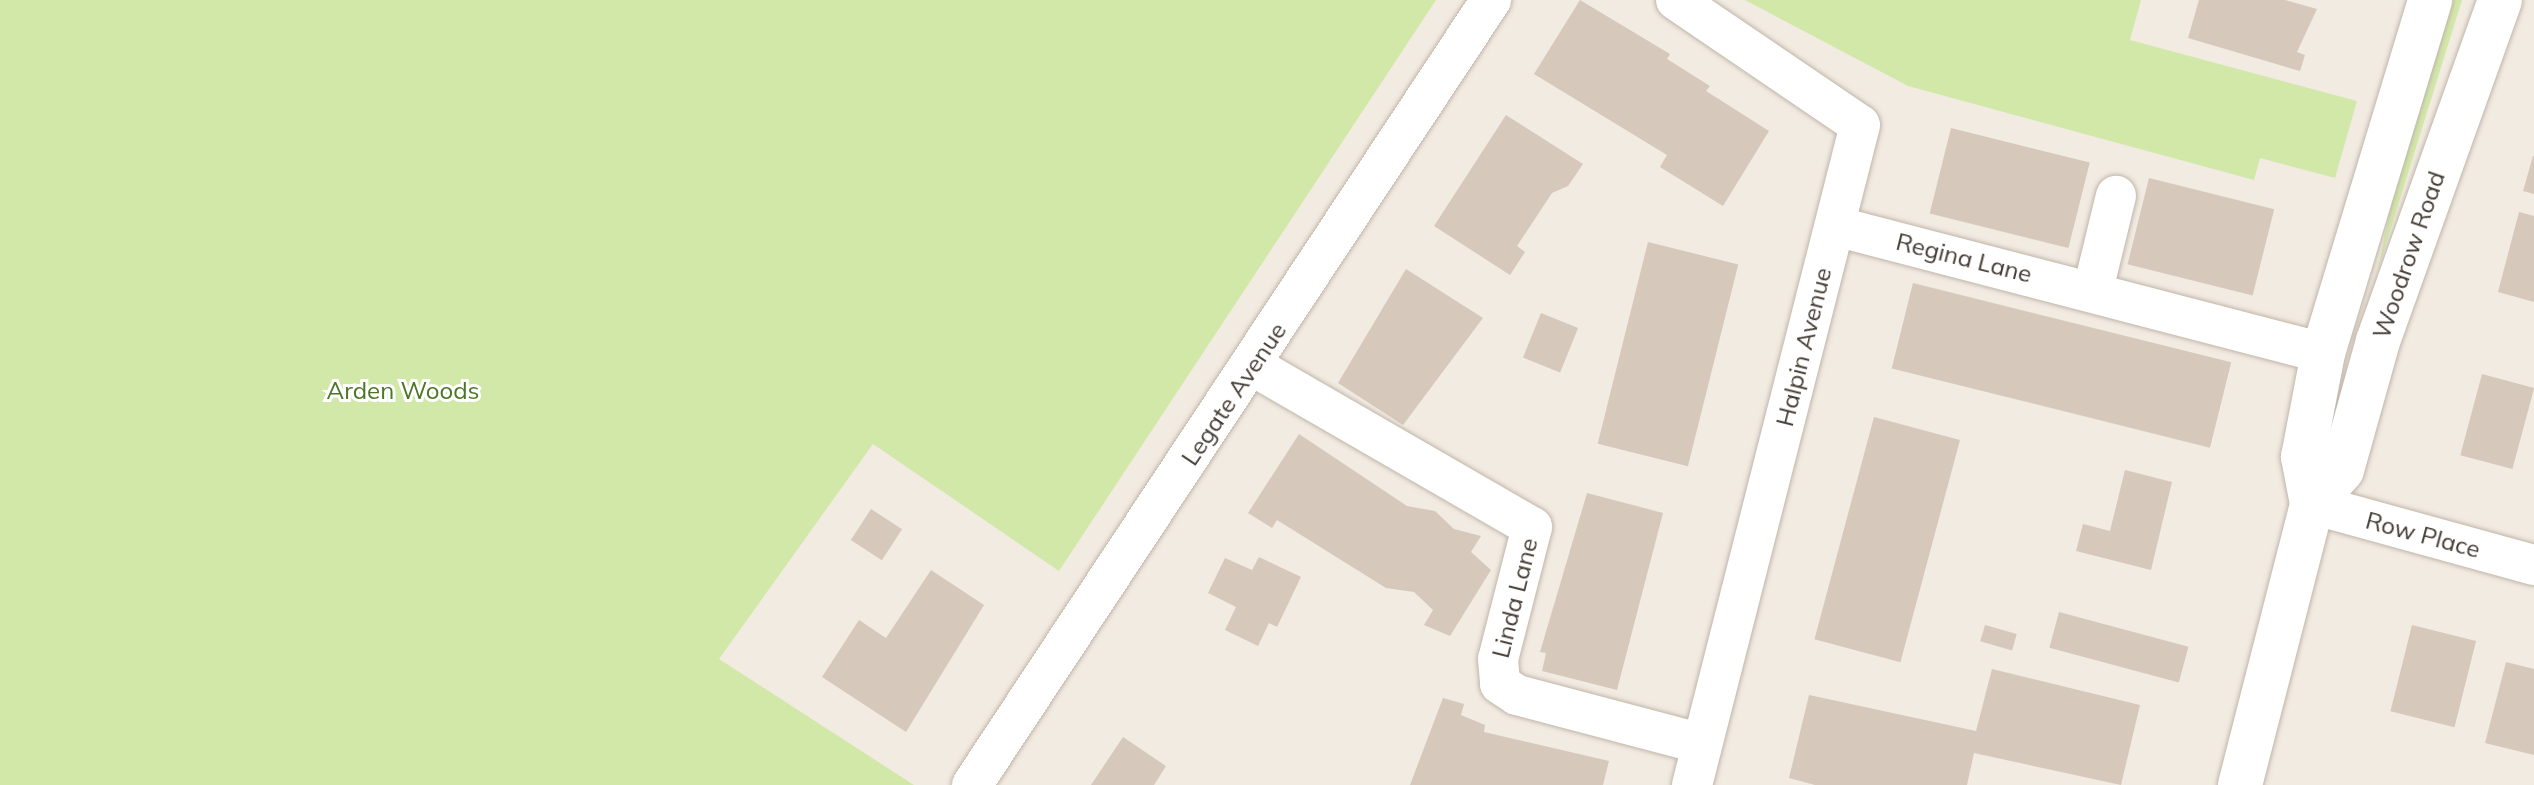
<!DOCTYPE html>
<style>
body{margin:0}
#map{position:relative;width:2534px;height:785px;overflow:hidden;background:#f2ebe2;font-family:Mulish,sans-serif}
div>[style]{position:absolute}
.green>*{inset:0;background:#d2e8a9}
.building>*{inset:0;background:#d6c8ba;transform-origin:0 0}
.roads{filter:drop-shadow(0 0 2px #c0b5a8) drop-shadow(0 0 2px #c0b5a8)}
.minor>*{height:40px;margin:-20px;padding:0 20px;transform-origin:20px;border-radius:20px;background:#fff}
.tertiary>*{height:44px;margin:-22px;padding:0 22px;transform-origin:22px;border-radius:22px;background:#fff}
span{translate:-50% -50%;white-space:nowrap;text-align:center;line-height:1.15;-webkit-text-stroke:6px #fff;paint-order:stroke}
.street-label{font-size:24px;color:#433b33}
.park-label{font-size:24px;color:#4c7525}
</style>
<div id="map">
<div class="green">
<i style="clip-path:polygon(0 0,1436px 0,1059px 571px,873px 444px,719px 659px,914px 785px,0 785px)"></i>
<i style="clip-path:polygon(1745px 0,2141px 0,2130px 40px,2357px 101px,2335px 178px,2260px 158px,2254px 180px,1908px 86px)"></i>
<i style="clip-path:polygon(2448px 0,2462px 0,2378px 270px,2393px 193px)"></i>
</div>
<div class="building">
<i style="clip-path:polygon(1580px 0,1670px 54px,1667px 59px,1710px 86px,1706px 91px,1769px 131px,1723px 206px,1660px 167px,1667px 155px,1534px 74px)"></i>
<i style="clip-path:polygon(2199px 0,2285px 0,2317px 9px,2297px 52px,2305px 55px,2300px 71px,2188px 38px)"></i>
<i style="clip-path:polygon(1506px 115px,1583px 164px,1568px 186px,1552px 193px,1517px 246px,1525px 252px,1510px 275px,1434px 226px)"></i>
<i style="left:1951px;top:128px;width:143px;height:88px;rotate:14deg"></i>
<i style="clip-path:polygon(2533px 156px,2534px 156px,2534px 194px,2523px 191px)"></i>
<i style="left:2149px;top:178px;width:129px;height:89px;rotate:14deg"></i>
<i style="clip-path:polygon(2519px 212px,2534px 216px,2534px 302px,2498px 292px)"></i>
<i style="left:1648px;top:242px;width:93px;height:208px;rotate:14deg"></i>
<i style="clip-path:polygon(1406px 269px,1483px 318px,1403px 425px,1338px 383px)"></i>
<i style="left:1913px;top:283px;width:328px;height:88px;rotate:14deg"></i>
<i style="left:1541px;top:313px;width:40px;height:48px;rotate:22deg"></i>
<i style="left:2482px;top:374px;width:54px;height:84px;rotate:15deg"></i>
<i style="left:1874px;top:417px;width:89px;height:230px;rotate:15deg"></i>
<i style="clip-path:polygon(1299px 434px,1407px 506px,1435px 511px,1454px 529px,1481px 536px,1471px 552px,1491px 570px,1450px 636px,1424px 625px,1433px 610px,1414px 592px,1386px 588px,1277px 520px,1272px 528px,1248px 513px)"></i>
<i style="clip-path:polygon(2125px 470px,2172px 482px,2151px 570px,2076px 551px,2083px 524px,2110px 531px)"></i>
<i style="clip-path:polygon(1587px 493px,1663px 513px,1617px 690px,1542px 671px,1546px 653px,1540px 652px)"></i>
<i style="left:871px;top:509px;width:37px;height:37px;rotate:33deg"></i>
<i style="clip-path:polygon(1259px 557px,1301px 577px,1277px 627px,1269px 623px,1258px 646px,1225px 630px,1236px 607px,1208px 593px,1225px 558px,1252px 570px)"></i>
<i style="clip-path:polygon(931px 570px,984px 605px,906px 732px,822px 677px,859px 620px,886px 638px)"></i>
<i style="left:2059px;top:612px;width:134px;height:37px;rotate:15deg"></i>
<i style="left:1985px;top:625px;width:33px;height:17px;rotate:16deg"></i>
<i style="left:2412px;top:625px;width:66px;height:89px;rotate:14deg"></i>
<i style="clip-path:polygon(2506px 662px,2534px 669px,2534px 755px,2485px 743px)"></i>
<i style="clip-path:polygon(1992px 669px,2140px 705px,2121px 785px,1974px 753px,1967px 785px,1815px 785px,1789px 778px,1809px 695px,1976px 731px)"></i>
<i style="clip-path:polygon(1443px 698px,1464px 704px,1461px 715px,1485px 725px,1484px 732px,1609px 761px,1603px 785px,1410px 785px)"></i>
<i style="clip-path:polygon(1123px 737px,1166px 766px,1154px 785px,1091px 785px)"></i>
</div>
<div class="roads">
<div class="minor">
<i style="left:1676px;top:0;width:222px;rotate:34.2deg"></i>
<i style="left:1860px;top:125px;width:681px;rotate:104.28deg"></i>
<i style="left:1835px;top:226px;width:504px;rotate:14.59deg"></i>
<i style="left:2093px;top:290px;width:97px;rotate:-76.3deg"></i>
<i style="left:1253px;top:366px;width:322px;rotate:30deg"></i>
<i style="left:1532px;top:527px;width:136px;rotate:104.4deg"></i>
<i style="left:1498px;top:659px;width:25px;rotate:85deg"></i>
<i style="left:1500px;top:684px;width:20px;rotate:33deg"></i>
<i style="left:1517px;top:695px;width:191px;rotate:14.8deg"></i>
<i style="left:2312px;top:504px;width:230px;rotate:15.4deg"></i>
<i style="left:972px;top:785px;width:941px;rotate:-56.53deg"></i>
</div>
<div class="tertiary">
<i style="left:2312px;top:504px;width:48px;rotate:-100.8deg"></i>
<i style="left:2303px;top:457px;width:106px;rotate:-79.1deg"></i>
<i style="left:2323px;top:353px;width:369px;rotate:-73.1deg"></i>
<i style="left:2240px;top:785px;width:290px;rotate:-75.6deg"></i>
<i style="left:2312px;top:504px;width:45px;rotate:-48.6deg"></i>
<i style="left:2342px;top:470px;width:134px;rotate:-74.4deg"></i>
<i style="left:2378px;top:341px;width:362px;rotate:-70.3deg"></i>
</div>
</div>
<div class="street-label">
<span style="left:2409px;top:255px;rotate:-71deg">Woodrow Road</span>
<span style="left:1964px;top:258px;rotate:14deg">Regina Lane</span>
<span style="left:1804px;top:347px;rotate:-76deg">Halpin Avenue</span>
<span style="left:1234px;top:394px;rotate:-56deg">Legate Avenue</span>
<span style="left:2423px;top:535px;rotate:15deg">Row Place</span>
<span style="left:1515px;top:598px;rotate:-76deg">Linda Lane</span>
</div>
<div class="park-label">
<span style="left:403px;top:391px">Arden Woods</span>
</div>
</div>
